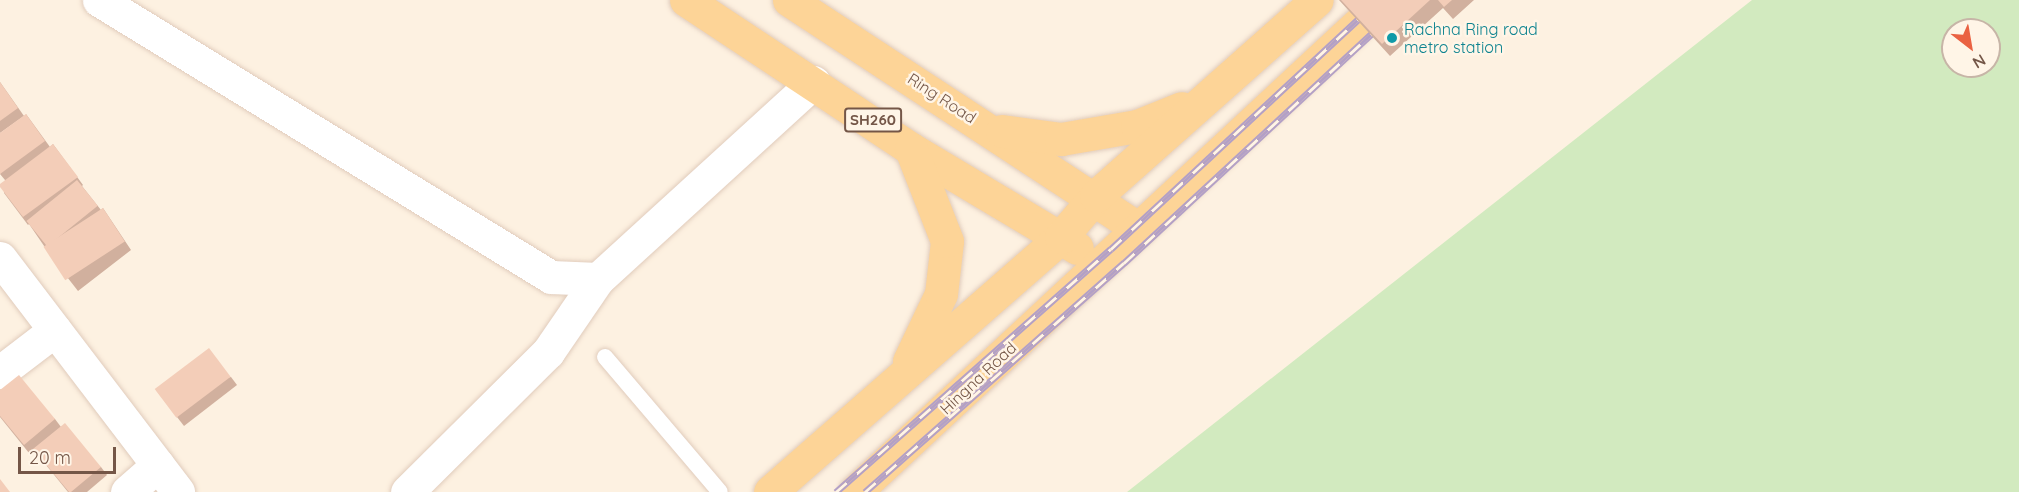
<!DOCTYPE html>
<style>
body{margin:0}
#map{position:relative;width:2019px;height:492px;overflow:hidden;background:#fdf1e1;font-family:Quicksand,sans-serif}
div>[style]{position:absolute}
.green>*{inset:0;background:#d2eabf}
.roads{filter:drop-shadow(0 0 2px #e1ccbc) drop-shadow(0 0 2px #e1ccbc)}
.lane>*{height:16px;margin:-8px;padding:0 8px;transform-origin:8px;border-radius:8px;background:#fff}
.street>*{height:33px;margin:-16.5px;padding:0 16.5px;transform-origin:16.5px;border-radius:16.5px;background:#fff}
.primary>*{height:33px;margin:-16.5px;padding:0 16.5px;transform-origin:16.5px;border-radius:16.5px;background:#fdd497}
.rail>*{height:7px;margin-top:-3.5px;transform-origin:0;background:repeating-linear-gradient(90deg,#fff5e7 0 14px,#b3a0c6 0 28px);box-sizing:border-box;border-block:2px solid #b3a0c6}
.wall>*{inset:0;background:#d1b09e}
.building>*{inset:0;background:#f3cdb8;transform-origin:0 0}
.dots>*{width:16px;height:16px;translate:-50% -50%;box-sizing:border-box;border:3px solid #fff5e7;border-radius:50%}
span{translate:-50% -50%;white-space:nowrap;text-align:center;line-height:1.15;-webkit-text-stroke:5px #fff5e7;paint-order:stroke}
.shield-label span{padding:2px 4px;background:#fff5e7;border:2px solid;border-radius:4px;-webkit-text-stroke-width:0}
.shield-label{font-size:15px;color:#745647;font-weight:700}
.culture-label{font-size:16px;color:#0d838f}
.left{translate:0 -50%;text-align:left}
.street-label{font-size:16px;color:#745647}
.north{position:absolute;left:1941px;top:18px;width:60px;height:60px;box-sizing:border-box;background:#fff5e7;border:2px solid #c7b5a7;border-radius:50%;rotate:149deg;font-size:16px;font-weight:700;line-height:24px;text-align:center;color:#745647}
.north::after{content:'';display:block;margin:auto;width:21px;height:27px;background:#ea6242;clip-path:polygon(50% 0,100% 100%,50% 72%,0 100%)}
.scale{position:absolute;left:18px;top:447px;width:98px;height:27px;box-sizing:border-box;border:3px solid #745647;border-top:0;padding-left:8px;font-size:18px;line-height:21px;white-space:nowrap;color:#745647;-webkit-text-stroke:4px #fff5e7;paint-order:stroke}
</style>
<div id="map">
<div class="green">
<i style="clip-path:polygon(evenodd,1752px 0,2019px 0,2019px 492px,1127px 492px,1752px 0,1953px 30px,1989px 30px,1989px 66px,1953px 66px,1953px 30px)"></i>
</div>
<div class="roads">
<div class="lane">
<i style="left:605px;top:357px;width:177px;rotate:49.6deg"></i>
</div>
<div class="street">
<i style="left:99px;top:0;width:530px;rotate:31.5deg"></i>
<i style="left:551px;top:277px;width:47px;rotate:2.4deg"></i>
<i style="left:598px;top:279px;width:292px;rotate:-42.4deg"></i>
<i style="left:0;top:258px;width:294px;rotate:52.7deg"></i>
<i style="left:0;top:372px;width:69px;rotate:-37.4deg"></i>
<i style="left:127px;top:492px;width:41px;rotate:-41.1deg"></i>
<i style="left:407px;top:492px;width:199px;rotate:-44.8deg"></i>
<i style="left:548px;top:352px;width:88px;rotate:-55.6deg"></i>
</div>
<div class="primary">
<i style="left:686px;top:0;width:270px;rotate:33.5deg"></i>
<i style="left:911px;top:149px;width:193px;rotate:30.8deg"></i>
<i style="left:789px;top:0;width:418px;rotate:33.2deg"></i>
<i style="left:1002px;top:131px;width:60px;rotate:7.7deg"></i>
<i style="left:1061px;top:139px;width:77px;rotate:-9.7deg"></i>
<i style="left:1137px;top:126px;width:48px;rotate:-21.8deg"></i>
<i style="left:909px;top:361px;width:74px;rotate:-64.5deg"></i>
<i style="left:941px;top:294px;width:53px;rotate:-83.5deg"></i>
<i style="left:947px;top:241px;width:99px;rotate:-111.4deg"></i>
<i style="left:770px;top:492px;width:387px;rotate:-41.2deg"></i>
<i style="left:1061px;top:237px;width:54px;rotate:-49.5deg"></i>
<i style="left:1096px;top:196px;width:295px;rotate:-41.6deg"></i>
<i style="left:855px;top:492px;width:722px;rotate:-42.92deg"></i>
</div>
</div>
<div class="rail">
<i style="left:836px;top:492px;width:367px;rotate:-41.5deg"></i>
<i style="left:1111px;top:249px;width:366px;rotate:-42.9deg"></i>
<i style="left:865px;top:492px;width:346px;rotate:-41.5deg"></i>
<i style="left:1124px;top:263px;width:387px;rotate:-42.8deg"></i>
</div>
<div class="wall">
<i style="clip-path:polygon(1339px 0,1474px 0,1453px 19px,1443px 8px,1390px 56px)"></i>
<i style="clip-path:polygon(0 82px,24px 116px,0 133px)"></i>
<i style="clip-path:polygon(26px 114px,50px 147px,53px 144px,83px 185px,82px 186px,101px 210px,103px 208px,131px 250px,78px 291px,53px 259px,29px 224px,28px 225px,4px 193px,5px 180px,0 174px)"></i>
<i style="clip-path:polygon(231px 377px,237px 385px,184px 426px,156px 390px)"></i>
<i style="clip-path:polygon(0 390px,55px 419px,61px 427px,29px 453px,0 417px)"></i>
<i style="clip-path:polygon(33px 449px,101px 467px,107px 475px,87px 492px,68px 492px)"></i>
</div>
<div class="building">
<i style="clip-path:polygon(1341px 0,1430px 0,1382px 44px)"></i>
<i style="clip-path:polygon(1438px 0,1452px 0,1444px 7px)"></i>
<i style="clip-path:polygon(0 82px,18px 108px,0 121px)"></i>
<i style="clip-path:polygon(26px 114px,45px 141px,0 174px,0 133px)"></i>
<i style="clip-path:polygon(53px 144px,78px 177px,23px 217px,0 187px,0 184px)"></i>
<i style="left:77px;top:180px;width:33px;height:65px;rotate:51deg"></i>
<i style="left:103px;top:208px;width:40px;height:71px;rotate:57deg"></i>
<i style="left:209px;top:348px;width:36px;height:68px;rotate:53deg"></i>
<i style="clip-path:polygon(19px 375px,55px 419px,24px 445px,0 416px,0 390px)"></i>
<i style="clip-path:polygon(65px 423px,101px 467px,71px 492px,69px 492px,33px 449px)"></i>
<i style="clip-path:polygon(0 479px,10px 492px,0 492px)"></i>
</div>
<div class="dots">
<i style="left:1392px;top:38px;background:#0f9aa8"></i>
</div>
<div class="shield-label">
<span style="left:873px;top:120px">SH260</span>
</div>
<div class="culture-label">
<span class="left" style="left:1404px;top:38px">Rachna Ring road<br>metro station</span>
</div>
<div class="street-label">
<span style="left:942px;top:98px;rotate:33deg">Ring Road</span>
<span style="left:978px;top:378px;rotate:-43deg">Hingna Road</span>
</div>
<div class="north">N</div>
<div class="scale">20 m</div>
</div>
